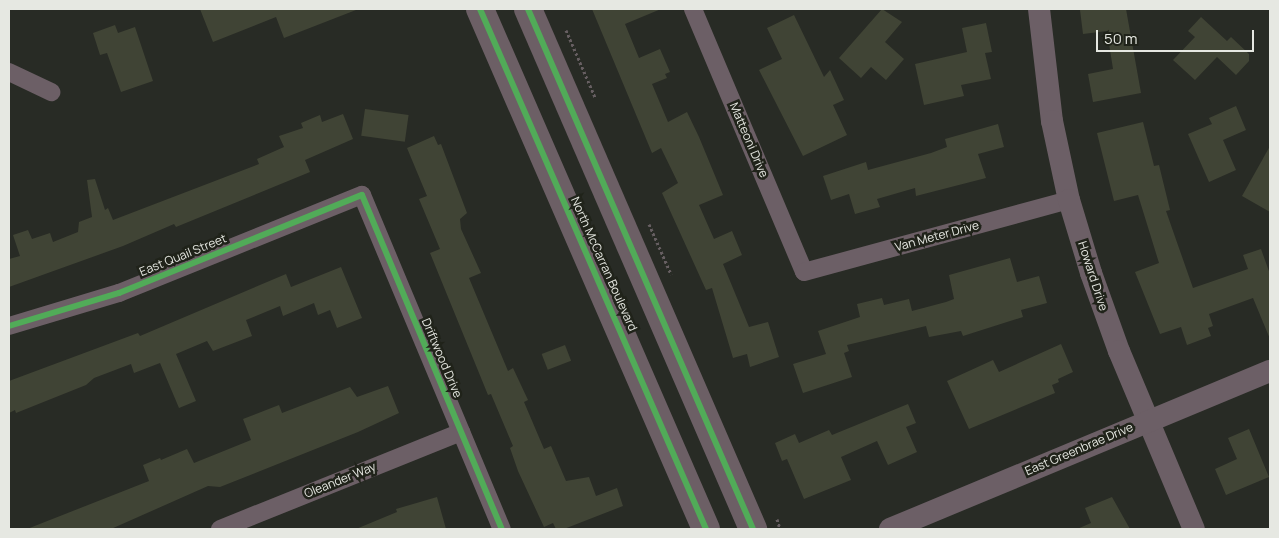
<!DOCTYPE html>
<style>
body{margin:0}
#map{position:relative;width:1279px;height:538px;overflow:hidden;background:#282b25;font-family:Manrope,sans-serif}
div>[style]{position:absolute}
.building>*{inset:0;background:#404435;transform-origin:0 0}
.path>*{height:3px;margin-top:-1.5px;transform-origin:0;background:repeating-linear-gradient(90deg,#675f62 0 2.5px,transparent 0 5px)}
.minor>*{height:18px;margin:-9px;padding:0 9px;transform-origin:9px;border-radius:9px;background:#6c5f66}
.tertiary>*{height:22px;margin:-11px;padding:0 11px;transform-origin:11px;border-radius:11px;background:#6c5f66}
.primary>*{height:28px;margin:-14px;padding:0 14px;transform-origin:14px;border-radius:14px;background:#6c5f65}
.cycleway>*{height:6px;margin:-3px;padding:0 3px;transform-origin:3px;border-radius:3px;background:#51ab58}
span{translate:-50% -50%;white-space:nowrap;text-align:center;line-height:1.15;-webkit-text-stroke:5px #20231a;paint-order:stroke}
.street-label{font-size:12px;color:#e6e8e2}
.frame{position:absolute;inset:0;border:10px solid #e6e8e2;pointer-events:none}
.scale{position:absolute;left:1096px;top:30px;width:158px;height:22px;box-sizing:border-box;border:2px solid #e6e8e2;border-top:0;padding-left:6px;font-size:15px;line-height:18px;white-space:nowrap;color:#e6e8e2;-webkit-text-stroke:4px #20231a;paint-order:stroke}
</style>
<div id="map">
<div class="building">
<i style="clip-path:polygon(200px 9px,356px 9px,356px 10px,284px 38px,276px 17px,213px 42px)"></i>
<i style="clip-path:polygon(592px 9px,661px 9px,625px 24px,639px 58px,660px 49px,670px 72px,665px 74px,667px 78px,652px 84px,668px 122px,687px 112px,699px 137px,723px 195px,699px 205px,714px 239px,732px 231px,742px 255px,723px 264px,749px 327px,768px 322px,779px 357px,750px 367px,747px 354px,733px 358px,712px 288px,706px 290px,662px 193px,678px 183px,661px 148px,652px 153px)"></i>
<i style="clip-path:polygon(882px 9px,902px 22px,885px 42px,904px 59px,886px 80px,871px 67px,861px 78px,839px 58px)"></i>
<i style="clip-path:polygon(1126px 9px,1141px 93px,1093px 102px,1088px 74px,1113px 69px,1107px 31px,1083px 34px,1080px 10px)"></i>
<i style="clip-path:polygon(794px 15px,824px 77px,830px 70px,844px 100px,833px 105px,847px 135px,803px 156px,759px 70px,782px 59px,767px 28px)"></i>
<i style="clip-path:polygon(1201px 17px,1227px 41px,1231px 37px,1249px 54px,1249px 61px,1236px 75px,1217px 57px,1195px 80px,1173px 60px,1195px 37px,1188px 31px)"></i>
<i style="clip-path:polygon(986px 23px,992px 52px,985px 53px,991px 79px,961px 85px,964px 96px,924px 105px,915px 64px,967px 52px,962px 28px)"></i>
<i style="clip-path:polygon(115px 25px,118px 33px,135px 27px,153px 81px,121px 92px,107px 53px,100px 55px,93px 33px)"></i>
<i style="clip-path:polygon(1236px 106px,1246px 130px,1223px 140px,1236px 170px,1209px 182px,1188px 134px,1212px 124px,1209px 118px)"></i>
<i style="left:365px;top:109px;width:44px;height:27px;rotate:8deg"></i>
<i style="clip-path:polygon(343px 114px,353px 139px,305px 160px,310px 172px,176px 227px,174px 224px,123px 246px,9px 287px,9px 259px,20px 256px,13px 235px,28px 230px,32px 239px,50px 233px,53px 242px,78px 232px,79px 222px,92px 217px,87px 180px,95px 179px,105px 210px,108px 208px,113px 220px,259px 164px,257px 159px,284px 147px,279px 136px,303px 128px,301px 123px,320px 115px,322px 122px)"></i>
<i style="clip-path:polygon(1143px 122px,1154px 166px,1159px 165px,1170px 210px,1166px 211px,1193px 288px,1248px 269px,1243px 255px,1261px 249px,1270px 274px,1270px 339px,1253px 298px,1209px 314px,1213px 326px,1208px 328px,1211px 336px,1187px 345px,1181px 327px,1160px 334px,1135px 272px,1159px 263px,1138px 195px,1114px 201px,1097px 133px)"></i>
<i style="clip-path:polygon(998px 124px,1004px 147px,978px 154px,986px 178px,916px 196px,915px 188px,877px 199px,880px 207px,855px 214px,849px 194px,831px 200px,823px 176px,866px 162px,868px 170px,931px 153px,947px 147px,945px 139px)"></i>
<i style="clip-path:polygon(434px 136px,438px 145px,441px 144px,467px 213px,460px 219px,461px 229px,481px 273px,469px 278px,508px 371px,513px 368px,528px 400px,524px 402px,544px 449px,551px 446px,566px 481px,589px 477px,596px 496px,617px 488px,623px 506px,564px 529px,556px 529px,553px 523px,544px 527px,518px 471px,510px 448px,513px 446px,491px 394px,488px 395px,430px 253px,440px 249px,419px 199px,427px 196px,407px 148px)"></i>
<i style="clip-path:polygon(1270px 146px,1270px 212px,1242px 196px)"></i>
<i style="clip-path:polygon(1010px 258px,1017px 282px,1039px 276px,1047px 303px,1021px 310px,1023px 317px,963px 336px,961px 331px,929px 337px,926px 326px,847px 345px,849px 351px,844px 353px,852px 377px,803px 393px,793px 364px,826px 354px,818px 331px,860px 317px,857px 304px,882px 298px,884px 305px,909px 299px,912px 311px,946px 302px,954px 299px,949px 275px)"></i>
<i style="clip-path:polygon(341px 267px,362px 318px,337px 328px,330px 310px,318px 315px,314px 303px,283px 316px,280px 306px,246px 320px,252px 336px,213px 351px,207px 341px,176px 354px,196px 401px,179px 408px,160px 363px,134px 373px,131px 364px,94px 378px,86px 385px,16px 413px,15px 410px,9px 413px,9px 381px,138px 333px,140px 336px,286px 274px,291px 287px)"></i>
<i style="clip-path:polygon(1061px 344px,1073px 372px,1058px 379px,1059px 382px,1052px 385px,1055px 393px,969px 429px,947px 381px,993px 360px,999px 372px)"></i>
<i style="left:565px;top:345px;width:17px;height:25px;rotate:69deg"></i>
<i style="clip-path:polygon(388px 386px,399px 413px,358px 432px,220px 487px,208px 486px,111px 529px,27px 529px,149px 481px,143px 465px,160px 458px,161px 460px,187px 449px,194px 463px,251px 440px,243px 419px,279px 405px,282px 413px,350px 387px,357px 397px)"></i>
<i style="clip-path:polygon(908px 404px,916px 423px,906px 427px,917px 452px,888px 465px,877px 441px,841px 457px,851px 480px,804px 499px,787px 459px,782px 461px,775px 443px,795px 434px,799px 443px,829px 430px,832px 435px)"></i>
<i style="clip-path:polygon(1249px 429px,1269px 477px,1226px 495px,1215px 469px,1237px 459px,1228px 438px)"></i>
<i style="clip-path:polygon(437px 497px,446px 529px,356px 529px,397px 512px,396px 509px)"></i>
<i style="clip-path:polygon(1112px 497px,1130px 529px,1077px 529px,1091px 523px,1085px 508px)"></i>
</div>
<div class="path">
<i style="left:566px;top:30px;width:73px;rotate:66.6deg"></i>
<i style="left:649px;top:224px;width:55px;rotate:66.3deg"></i>
<i style="left:777px;top:519px;width:10px;rotate:73deg"></i>
</div>
<div class="minor">
<i style="left:693px;top:9px;width:285px;rotate:67.1deg"></i>
<i style="left:804px;top:272px;width:275px;rotate:-15.2deg"></i>
<i style="left:9px;top:72px;width:47px;rotate:25.5deg"></i>
<i style="left:9px;top:326px;width:115px;rotate:-16.7deg"></i>
<i style="left:119px;top:293px;width:262px;rotate:-22deg"></i>
<i style="left:362px;top:195px;width:362px;rotate:67.3deg"></i>
<i style="left:220px;top:529px;width:260px;rotate:-21.9deg"></i>
</div>
<div class="tertiary">
<i style="left:1039px;top:9px;width:113px;rotate:83.4deg"></i>
<i style="left:1052px;top:121px;width:81px;rotate:77.9deg"></i>
<i style="left:1069px;top:200px;width:76px;rotate:73.2deg"></i>
<i style="left:1091px;top:273px;width:83px;rotate:70.3deg"></i>
<i style="left:1119px;top:351px;width:193px;rotate:67.2deg"></i>
<i style="left:890px;top:529px;width:412px;rotate:-22.6deg"></i>
</div>
<div class="primary">
<i style="left:480px;top:9px;width:567px;rotate:66.51deg"></i>
<i style="left:528px;top:9px;width:567px;rotate:66.6deg"></i>
</div>
<div class="cycleway">
<i style="left:480px;top:9px;width:567px;rotate:66.51deg"></i>
<i style="left:528px;top:9px;width:567px;rotate:66.6deg"></i>
<i style="left:9px;top:326px;width:115px;rotate:-16.7deg"></i>
<i style="left:119px;top:293px;width:262px;rotate:-22deg"></i>
<i style="left:362px;top:195px;width:362px;rotate:67.3deg"></i>
</div>
<div class="street-label">
<span style="left:749px;top:140px;rotate:67deg">Matteoni Drive</span>
<span style="left:937px;top:236px;rotate:-15deg">Van Meter Drive</span>
<span style="left:183px;top:255px;rotate:-22deg">East Quail Street</span>
<span style="left:604px;top:264px;rotate:66deg">North McCarran Boulevard</span>
<span style="left:1093px;top:276px;rotate:72deg">Howard Drive</span>
<span style="left:442px;top:358px;rotate:67deg">Driftwood Drive</span>
<span style="left:1079px;top:449px;rotate:-23deg">East Greenbrae Drive</span>
<span style="left:340px;top:480px;rotate:-22deg">Oleander Way</span>
</div>
<div class="frame"></div>
<div class="scale">50 m</div>
</div>
